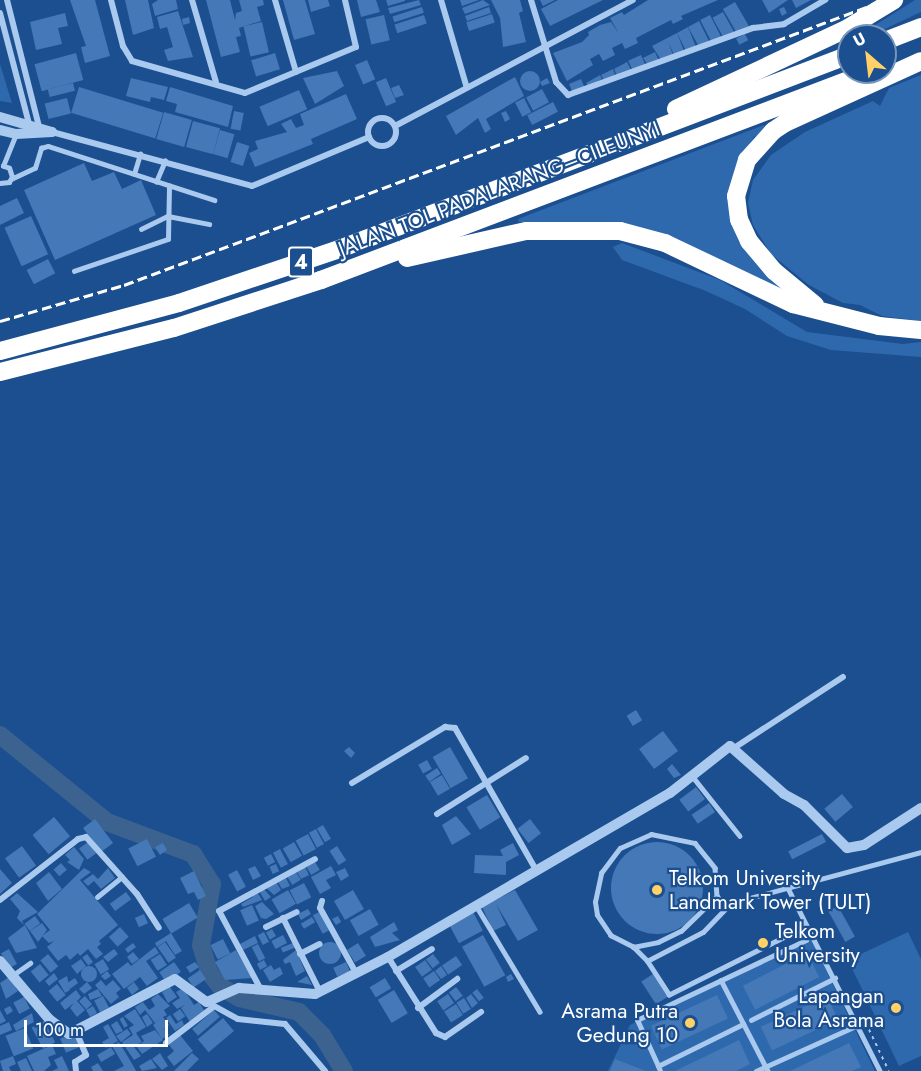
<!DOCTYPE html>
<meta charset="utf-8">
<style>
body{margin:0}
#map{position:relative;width:921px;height:1071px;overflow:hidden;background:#1b4f8f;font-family:Jost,sans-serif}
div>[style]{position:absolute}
.green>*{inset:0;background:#2e69ad}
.river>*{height:18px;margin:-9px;padding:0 9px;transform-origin:9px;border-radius:9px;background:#3c6290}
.building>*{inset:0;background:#4478b7;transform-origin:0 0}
.round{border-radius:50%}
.path>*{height:1.5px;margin-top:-0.75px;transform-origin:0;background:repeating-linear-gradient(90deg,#a9c9ee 0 3px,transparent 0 7.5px)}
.service>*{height:4.5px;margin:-2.25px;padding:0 2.25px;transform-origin:2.25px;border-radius:2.25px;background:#a9c9ee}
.minor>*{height:6px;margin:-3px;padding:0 3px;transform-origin:3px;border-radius:3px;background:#a9c9ee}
.minor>.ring{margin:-3px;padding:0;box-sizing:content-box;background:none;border:6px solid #a9c9ee;border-radius:50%}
.tertiary>*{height:10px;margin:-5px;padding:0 5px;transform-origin:5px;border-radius:5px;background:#a9c9ee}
.motorway>*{height:18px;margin:-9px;padding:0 9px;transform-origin:9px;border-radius:9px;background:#fff}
.rail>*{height:3px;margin-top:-1.5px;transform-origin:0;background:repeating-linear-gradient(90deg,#fff 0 10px,transparent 0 14.5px)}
.dots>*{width:16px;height:16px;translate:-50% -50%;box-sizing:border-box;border:3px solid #1b4f8f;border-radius:50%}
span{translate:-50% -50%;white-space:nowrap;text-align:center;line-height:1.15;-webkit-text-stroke:4.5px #1b4f8f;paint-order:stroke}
.shield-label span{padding:2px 4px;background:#1b4f8f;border:2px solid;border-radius:4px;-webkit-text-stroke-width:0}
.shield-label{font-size:20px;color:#fff;font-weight:700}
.street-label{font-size:21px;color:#fff}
.poi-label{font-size:21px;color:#fff}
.left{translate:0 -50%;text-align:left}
.right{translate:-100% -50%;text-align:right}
.north{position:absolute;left:837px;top:24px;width:60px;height:60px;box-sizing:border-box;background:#1b4f8f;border:2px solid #7695bc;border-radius:50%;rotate:332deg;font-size:16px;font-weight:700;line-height:24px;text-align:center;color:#fff}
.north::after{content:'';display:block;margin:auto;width:21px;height:27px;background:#ffd166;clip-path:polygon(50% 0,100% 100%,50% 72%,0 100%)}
.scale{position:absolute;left:24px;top:1020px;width:144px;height:27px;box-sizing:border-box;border:3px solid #fff;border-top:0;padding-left:8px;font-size:18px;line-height:21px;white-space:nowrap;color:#fff;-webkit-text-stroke:4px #1b4f8f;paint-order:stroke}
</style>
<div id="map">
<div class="green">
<i style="clip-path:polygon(915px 0,921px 0,921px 12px,870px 36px,858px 36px)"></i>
<i style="clip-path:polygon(0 64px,12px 103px,0 101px)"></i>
<i style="clip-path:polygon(921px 75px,921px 321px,882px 316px,860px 305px,843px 303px,809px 285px,771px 254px,753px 225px,748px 203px,753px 180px,771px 155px,805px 132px,873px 101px,880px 106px,889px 88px)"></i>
<i style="clip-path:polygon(764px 125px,766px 131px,754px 137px,742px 157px,732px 203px,803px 302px,609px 224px,519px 222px,518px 219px)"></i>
<i style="clip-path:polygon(622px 243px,720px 280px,807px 332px,903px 344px,921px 342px,921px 357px,831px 350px,787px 336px,745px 309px,706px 291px,622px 260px,613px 247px)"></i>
<i style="clip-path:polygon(908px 932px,921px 959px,921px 1056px,899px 1066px,848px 960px)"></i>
<i style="clip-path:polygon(811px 939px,875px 1071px,608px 1071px,630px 1025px)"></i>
</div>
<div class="river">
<i style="left:0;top:735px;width:138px;rotate:39.1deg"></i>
<i style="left:107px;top:822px;width:92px;rotate:20.4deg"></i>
<i style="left:193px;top:854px;width:36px;rotate:58deg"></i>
<i style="left:212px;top:884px;width:62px;rotate:100.2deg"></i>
<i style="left:201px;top:945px;width:28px;rotate:73deg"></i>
<i style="left:209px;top:972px;width:18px;rotate:52deg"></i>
<i style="left:220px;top:986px;width:22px;rotate:32deg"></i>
<i style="left:239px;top:998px;width:62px;rotate:13.1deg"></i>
<i style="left:299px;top:1012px;width:33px;rotate:45deg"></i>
<i style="left:322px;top:1035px;width:42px;rotate:58.6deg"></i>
</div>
<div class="building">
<i style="clip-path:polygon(70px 0,95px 0,110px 56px,85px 63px,81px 47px,86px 46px)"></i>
<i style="clip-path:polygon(125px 0,148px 0,154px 28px,133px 35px)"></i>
<i style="clip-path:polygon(158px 0,176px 0,178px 9px,155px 16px,152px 4px)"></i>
<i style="clip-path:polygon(206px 0,230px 0,235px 20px,236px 13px,242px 11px,239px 0,263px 0,264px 5px,257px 7px,261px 21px,239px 28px,241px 36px,236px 37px,240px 52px,221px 57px)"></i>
<i style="clip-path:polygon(283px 0,305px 0,315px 34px,294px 40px)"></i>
<i style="clip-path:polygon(308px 0,328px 0,330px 6px,311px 12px)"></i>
<i style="clip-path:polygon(357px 0,376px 0,380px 12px,361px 17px)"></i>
<i style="clip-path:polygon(386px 0,405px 0,405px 1px,388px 6px)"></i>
<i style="clip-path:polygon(419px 0,421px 5px,390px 14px,388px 8px)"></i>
<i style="clip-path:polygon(460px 0,479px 0,462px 6px)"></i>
<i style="clip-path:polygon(483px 0,490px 5px,465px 14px,462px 8px)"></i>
<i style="clip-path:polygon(491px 0,520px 0,523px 11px,519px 13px,526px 42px,503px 47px,500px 18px)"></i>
<i style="clip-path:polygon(540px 0,555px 0,543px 6px)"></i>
<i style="clip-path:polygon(558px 0,603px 0,550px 26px,541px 9px)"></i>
<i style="clip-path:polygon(648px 0,718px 0,681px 16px,683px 19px,673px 24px,671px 20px,636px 38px,638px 43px,625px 49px,622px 43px,612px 48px,615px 55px,603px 61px,599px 54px,590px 59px,593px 65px,567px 81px,553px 53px,582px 42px,589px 35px,588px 32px,600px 25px,611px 22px,619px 34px,610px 18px,622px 12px,624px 15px)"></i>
<i style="clip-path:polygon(762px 0,788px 0,769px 13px)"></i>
<i style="clip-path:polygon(792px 0,811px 0,796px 8px)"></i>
<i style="left:735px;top:2px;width:28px;height:14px;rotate:60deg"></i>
<i style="left:422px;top:7px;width:6px;height:31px;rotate:72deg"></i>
<i style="clip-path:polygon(489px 7px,491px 13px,467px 21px,465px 16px)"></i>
<i style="clip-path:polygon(784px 7px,787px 13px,782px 16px,779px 9px)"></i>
<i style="clip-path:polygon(178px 11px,193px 57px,168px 61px,164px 50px,173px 47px,167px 27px,160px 29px,157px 17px)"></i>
<i style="left:723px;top:12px;width:23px;height:12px;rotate:61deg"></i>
<i style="clip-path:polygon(65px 13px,68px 26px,58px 28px,62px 44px,36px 50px,30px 22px)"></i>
<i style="left:492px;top:14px;width:9px;height:27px;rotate:72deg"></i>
<i style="left:384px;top:15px;width:26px;height:19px;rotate:77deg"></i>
<i style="left:424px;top:15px;width:9px;height:31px;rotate:72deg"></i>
<i style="left:710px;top:15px;width:25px;height:11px;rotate:63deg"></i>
<i style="clip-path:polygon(189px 17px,190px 23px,183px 25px,182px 19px)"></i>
<i style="clip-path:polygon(699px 21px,709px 41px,698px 45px,688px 27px)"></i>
<i style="left:262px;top:22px;width:31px;height:19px;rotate:77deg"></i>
<i style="clip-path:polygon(688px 27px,696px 47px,686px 51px,677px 33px)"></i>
<i style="clip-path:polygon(677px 33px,684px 51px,674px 55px,668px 41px,673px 55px,661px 60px,652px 46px)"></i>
<i style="left:745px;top:34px;width:7px;height:10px;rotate:63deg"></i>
<i style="clip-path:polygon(655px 52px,659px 61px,648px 65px,643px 58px)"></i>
<i style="left:76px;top:53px;width:28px;height:43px;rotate:75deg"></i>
<i style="left:275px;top:53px;width:17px;height:25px;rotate:73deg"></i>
<i style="left:641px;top:55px;width:10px;height:14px;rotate:66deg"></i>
<i style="left:367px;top:60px;width:21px;height:13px;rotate:67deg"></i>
<i style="clip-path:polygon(627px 62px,631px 70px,617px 76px,614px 69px)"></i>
<i style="clip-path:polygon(613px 69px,615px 75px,604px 80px,601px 75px)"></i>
<i class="round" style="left:520px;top:71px;width:20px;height:20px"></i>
<i style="clip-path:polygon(337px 71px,344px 86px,315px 104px,303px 78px)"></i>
<i style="clip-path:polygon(600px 75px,602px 79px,588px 86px,586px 83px)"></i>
<i style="clip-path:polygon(515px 77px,524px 96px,486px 119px,491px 129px,485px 133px,478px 118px,456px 135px,446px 116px)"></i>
<i style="clip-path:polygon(131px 78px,168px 87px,164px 100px,151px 97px,150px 102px,126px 96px)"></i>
<i style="left:386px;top:78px;width:26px;height:11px;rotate:67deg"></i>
<i style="clip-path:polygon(547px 78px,550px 83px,542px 86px,540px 82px)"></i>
<i style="left:581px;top:79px;width:8px;height:13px;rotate:67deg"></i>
<i style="left:73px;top:83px;width:8px;height:26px;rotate:76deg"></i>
<i style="clip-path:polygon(399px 85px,404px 95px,395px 98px,391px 88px)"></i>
<i style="left:79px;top:87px;width:88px;height:27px;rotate:17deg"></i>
<i style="clip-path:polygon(170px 87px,233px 106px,228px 127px,175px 112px,177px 104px,166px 101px)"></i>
<i style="left:542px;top:89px;width:15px;height:18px;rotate:62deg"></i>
<i style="left:299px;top:90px;width:21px;height:43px;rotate:67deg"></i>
<i style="clip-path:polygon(346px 94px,357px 119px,311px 139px,313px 144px,255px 167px,249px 153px,258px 149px,255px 141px,287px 132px,281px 124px,291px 119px,296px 128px,304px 125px,300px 114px)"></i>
<i style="left:67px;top:98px;width:16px;height:23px;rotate:76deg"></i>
<i style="left:524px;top:98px;width:16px;height:10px;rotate:63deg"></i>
<i style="left:553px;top:102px;width:11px;height:29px;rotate:63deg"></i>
<i style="left:234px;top:111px;width:10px;height:18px;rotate:11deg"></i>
<i style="clip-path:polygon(506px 111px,510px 119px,505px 122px,501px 113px)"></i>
<i style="left:164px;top:112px;width:29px;height:28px;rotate:16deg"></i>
<i style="left:193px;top:121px;width:28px;height:27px;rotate:15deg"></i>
<i style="left:220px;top:130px;width:15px;height:25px;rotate:16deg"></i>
<i style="left:237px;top:142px;width:13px;height:21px;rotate:18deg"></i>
<i style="clip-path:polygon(84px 163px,92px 181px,114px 172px,122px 189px,141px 180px,156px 215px,55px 260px,24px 190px)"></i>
<i style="clip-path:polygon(17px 198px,24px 213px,0 225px,0 206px)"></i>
<i style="left:31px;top:216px;width:42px;height:29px;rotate:66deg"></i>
<i style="left:48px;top:259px;width:16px;height:24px;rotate:63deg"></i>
<i style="left:636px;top:710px;width:12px;height:11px;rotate:59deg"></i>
<i style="left:663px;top:731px;width:25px;height:30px;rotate:53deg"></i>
<i style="clip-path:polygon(349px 747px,355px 753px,351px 758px,344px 751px)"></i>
<i style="left:450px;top:747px;width:36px;height:20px;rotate:60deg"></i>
<i style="left:427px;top:760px;width:10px;height:10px;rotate:61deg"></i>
<i style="clip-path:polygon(672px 764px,681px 775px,674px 778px,667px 769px)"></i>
<i style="left:437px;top:768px;width:7px;height:14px;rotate:56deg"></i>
<i style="left:442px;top:775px;width:16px;height:14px;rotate:60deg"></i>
<i style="left:696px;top:787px;width:15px;height:21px;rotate:53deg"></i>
<i style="left:842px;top:794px;width:17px;height:23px;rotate:50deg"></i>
<i style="left:487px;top:795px;width:26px;height:24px;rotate:59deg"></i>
<i style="left:709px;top:803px;width:11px;height:21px;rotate:56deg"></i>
<i style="clip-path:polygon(456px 816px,471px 834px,452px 845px,442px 825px)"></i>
<i style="left:54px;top:817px;width:25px;height:28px;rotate:50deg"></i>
<i style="left:95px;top:819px;width:30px;height:15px;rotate:53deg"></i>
<i style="left:530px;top:819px;width:18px;height:16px;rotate:52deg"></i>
<i style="left:323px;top:825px;width:16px;height:7px;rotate:60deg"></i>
<i style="left:316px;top:829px;width:17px;height:8px;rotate:62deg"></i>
<i style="left:308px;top:834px;width:17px;height:14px;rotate:62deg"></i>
<i style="left:822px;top:834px;width:9px;height:38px;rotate:63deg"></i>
<i style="left:147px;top:839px;width:20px;height:21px;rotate:63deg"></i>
<i class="round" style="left:611px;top:842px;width:92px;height:92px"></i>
<i style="left:88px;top:842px;width:14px;height:11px;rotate:54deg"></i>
<i style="left:294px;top:842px;width:16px;height:13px;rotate:60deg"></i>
<i style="clip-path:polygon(163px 843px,167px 850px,160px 855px,155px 847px)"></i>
<i style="clip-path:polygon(513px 843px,519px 855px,506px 862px,506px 875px,474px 873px,475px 855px,503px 856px,500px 850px)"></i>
<i style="left:22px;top:846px;width:24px;height:21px;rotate:54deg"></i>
<i style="left:337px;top:846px;width:17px;height:9px;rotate:57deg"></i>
<i style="clip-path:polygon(74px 847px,84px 859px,79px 870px,67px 862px,70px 860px,65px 855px)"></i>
<i style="left:280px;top:849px;width:17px;height:8px;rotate:62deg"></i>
<i style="left:271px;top:854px;width:9px;height:8px;rotate:63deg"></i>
<i style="left:315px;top:862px;width:9px;height:10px;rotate:58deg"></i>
<i style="left:61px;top:863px;width:9px;height:10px;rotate:49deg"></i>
<i style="left:276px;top:864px;width:8px;height:7px;rotate:67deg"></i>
<i style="clip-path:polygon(255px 866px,261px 876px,253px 880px,248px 869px)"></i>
<i style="clip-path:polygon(331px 866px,336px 875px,326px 880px,331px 888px,320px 894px,311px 877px)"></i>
<i style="clip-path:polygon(305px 867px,309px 875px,301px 879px,297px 872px)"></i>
<i style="clip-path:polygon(84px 868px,91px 872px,80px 880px,118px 925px,99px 941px,101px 944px,97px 947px,103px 954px,96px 959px,88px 949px,80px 956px,78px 953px,70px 960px,66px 955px,58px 961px,47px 947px,54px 941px,49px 943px,42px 936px,50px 930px,37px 914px)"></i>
<i style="clip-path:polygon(108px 868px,115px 878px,101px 889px,94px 881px,88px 886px,83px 881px,93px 874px,98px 879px)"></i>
<i style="clip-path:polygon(345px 868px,349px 876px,341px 881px,336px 872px)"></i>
<i style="clip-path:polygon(0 869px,12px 883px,0 894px)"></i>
<i style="left:237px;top:870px;width:19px;height:10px;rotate:62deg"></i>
<i style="clip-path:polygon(194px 871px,206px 896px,198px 900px,194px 892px,188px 894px,180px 878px)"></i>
<i style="clip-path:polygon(49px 872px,62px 889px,48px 901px,36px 883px)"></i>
<i style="left:296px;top:872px;width:9px;height:10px;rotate:58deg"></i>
<i style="clip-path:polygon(286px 878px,290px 886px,282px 889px,278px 882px)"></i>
<i style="clip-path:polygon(275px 880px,281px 890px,274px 895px,264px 886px)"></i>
<i style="left:304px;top:883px;width:16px;height:16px;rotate:63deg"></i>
<i style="clip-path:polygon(262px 887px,271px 897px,265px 901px,258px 889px)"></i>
<i style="clip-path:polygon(256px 890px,262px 900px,243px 907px,241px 904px,253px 897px,251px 893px)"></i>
<i style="left:288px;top:890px;width:16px;height:19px;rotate:60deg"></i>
<i style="left:353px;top:890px;width:22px;height:22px;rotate:60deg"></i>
<i style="clip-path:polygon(515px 890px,538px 930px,518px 941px,496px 904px,506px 925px,493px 931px,482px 907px)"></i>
<i style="left:126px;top:892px;width:9px;height:20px;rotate:54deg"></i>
<i style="clip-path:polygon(17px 893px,38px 912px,22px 921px,24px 925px,17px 918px,20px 911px,10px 899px)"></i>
<i style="clip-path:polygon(262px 902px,274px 914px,266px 919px,261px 918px,255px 906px)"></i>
<i style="left:189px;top:903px;width:17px;height:31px;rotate:59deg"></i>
<i style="left:252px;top:905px;width:17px;height:13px;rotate:66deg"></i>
<i style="left:838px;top:906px;width:35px;height:11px;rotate:61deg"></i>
<i style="clip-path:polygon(308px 909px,311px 914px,301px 920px,298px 914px)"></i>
<i style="left:370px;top:909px;width:18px;height:23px;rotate:61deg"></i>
<i style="left:319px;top:912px;width:21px;height:7px;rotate:62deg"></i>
<i style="left:473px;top:912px;width:21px;height:27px;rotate:62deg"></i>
<i style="left:144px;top:914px;width:10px;height:10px;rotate:66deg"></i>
<i style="left:35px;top:916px;width:9px;height:13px;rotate:54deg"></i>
<i style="clip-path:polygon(338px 916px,341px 922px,336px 925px,332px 919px)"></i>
<i style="left:312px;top:917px;width:6px;height:13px;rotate:59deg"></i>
<i style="clip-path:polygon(394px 922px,398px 930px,392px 933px,400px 940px,375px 947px,370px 937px)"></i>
<i style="clip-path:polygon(42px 923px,47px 930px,38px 942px,30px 931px)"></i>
<i style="clip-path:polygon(25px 925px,37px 948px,16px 953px,8px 938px)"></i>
<i style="left:120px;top:927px;width:13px;height:15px;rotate:48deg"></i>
<i style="left:272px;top:929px;width:8px;height:7px;rotate:60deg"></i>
<i style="left:264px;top:932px;width:11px;height:7px;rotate:63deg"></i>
<i style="clip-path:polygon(171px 933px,182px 951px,175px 955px,166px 941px,157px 947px,155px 943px)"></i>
<i style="left:283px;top:935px;width:9px;height:13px;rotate:63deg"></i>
<i style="left:483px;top:935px;width:46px;height:24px;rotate:61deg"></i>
<i style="clip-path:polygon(255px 936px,258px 943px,243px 950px,240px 944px)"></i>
<i style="left:223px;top:939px;width:16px;height:14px;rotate:63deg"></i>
<i style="left:165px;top:942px;width:19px;height:9px;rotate:55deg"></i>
<i class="round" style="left:319px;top:942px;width:22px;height:22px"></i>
<i style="left:133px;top:943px;width:5px;height:10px;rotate:53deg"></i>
<i style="left:293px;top:943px;width:5px;height:13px;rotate:68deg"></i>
<i style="left:358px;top:943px;width:15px;height:13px;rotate:58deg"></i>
<i style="left:258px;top:944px;width:16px;height:7px;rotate:63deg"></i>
<i style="clip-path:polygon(155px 947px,159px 953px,146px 961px,158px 978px,147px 986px,140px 977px,124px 989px,112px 974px,128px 962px,131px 966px)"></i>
<i style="left:9px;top:949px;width:17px;height:9px;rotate:62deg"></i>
<i style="clip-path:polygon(114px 949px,118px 954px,108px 962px,103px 957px)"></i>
<i style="clip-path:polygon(236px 950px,252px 978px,225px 980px,215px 962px)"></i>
<i style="clip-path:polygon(296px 950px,305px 971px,296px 976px,290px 962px,285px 964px,283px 960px)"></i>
<i style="clip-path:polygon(133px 952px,139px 959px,132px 964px,127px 957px)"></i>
<i style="left:807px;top:953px;width:27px;height:72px;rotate:63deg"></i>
<i style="left:48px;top:954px;width:16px;height:10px;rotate:50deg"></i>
<i style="left:87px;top:954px;width:10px;height:6px;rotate:53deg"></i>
<i style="left:160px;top:954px;width:13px;height:11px;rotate:58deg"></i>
<i style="left:433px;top:954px;width:11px;height:9px;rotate:52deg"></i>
<i style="left:456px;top:956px;width:11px;height:17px;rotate:56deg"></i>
<i style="clip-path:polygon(81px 959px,86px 966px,77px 974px,71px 966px)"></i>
<i style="left:103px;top:959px;width:12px;height:10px;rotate:59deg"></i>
<i style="left:264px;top:960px;width:7px;height:8px;rotate:63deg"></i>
<i style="left:425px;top:960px;width:12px;height:12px;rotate:55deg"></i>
<i style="left:174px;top:962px;width:12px;height:18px;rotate:55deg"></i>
<i style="clip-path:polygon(195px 962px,199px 967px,190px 973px,186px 967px)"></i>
<i style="left:346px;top:962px;width:10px;height:14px;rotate:66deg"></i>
<i style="left:40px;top:964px;width:14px;height:12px;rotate:51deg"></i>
<i style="clip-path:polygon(271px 965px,274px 970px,280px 967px,283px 974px,270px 982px,263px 970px)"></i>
<i class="round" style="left:81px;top:966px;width:16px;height:16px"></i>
<i style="clip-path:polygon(441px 966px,447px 975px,441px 979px,435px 971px)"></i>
<i style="left:200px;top:970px;width:11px;height:15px;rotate:56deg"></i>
<i style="clip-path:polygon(107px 971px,111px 976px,105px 980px,101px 976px)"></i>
<i style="left:434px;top:971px;width:11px;height:13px;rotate:56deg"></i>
<i style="clip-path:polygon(54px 973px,58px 979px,49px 986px,45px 981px)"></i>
<i style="clip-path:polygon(511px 974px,514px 979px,508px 982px,506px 977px)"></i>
<i style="left:653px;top:974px;width:27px;height:14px;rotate:57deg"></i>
<i style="clip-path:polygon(67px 976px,70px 990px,65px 993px,58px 981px)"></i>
<i style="clip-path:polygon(307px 976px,312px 985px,297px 982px)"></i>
<i style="clip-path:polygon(9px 977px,18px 991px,6px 999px,0 983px)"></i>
<i style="clip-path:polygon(75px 978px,78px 983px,70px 989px,67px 983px)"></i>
<i style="left:385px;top:978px;width:12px;height:18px;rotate:59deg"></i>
<i style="clip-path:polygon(101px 980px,106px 986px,113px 980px,121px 989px,116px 993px,119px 997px,111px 1004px,95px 985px)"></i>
<i style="clip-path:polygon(87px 982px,92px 988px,84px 994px,79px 989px)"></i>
<i style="clip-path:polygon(134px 982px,139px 989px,132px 995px,127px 988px)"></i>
<i style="left:57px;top:984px;width:14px;height:11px;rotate:51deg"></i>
<i style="clip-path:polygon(170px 987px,177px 997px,168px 1003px,162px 992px)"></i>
<i style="left:456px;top:987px;width:11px;height:9px;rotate:52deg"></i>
<i style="clip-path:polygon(183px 988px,194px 1005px,199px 1002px,205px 1012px,190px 1022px,181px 1008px,185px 1005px,177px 1009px,172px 1003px,180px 998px,176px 992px)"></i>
<i style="clip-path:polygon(98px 989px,102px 996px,90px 1000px,88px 994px)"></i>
<i style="left:477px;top:989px;width:11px;height:6px;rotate:52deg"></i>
<i style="clip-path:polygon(76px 990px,81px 997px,77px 1001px,85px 1010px,77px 1017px,70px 1008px,74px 1003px,65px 1010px,60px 1003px)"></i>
<i style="left:394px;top:990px;width:27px;height:19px;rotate:59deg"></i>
<i style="clip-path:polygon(158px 994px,170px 1006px,164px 1010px,167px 1015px,163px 1017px,169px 1025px,164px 1029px,169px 1035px,162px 1039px,153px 1025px,160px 1019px,155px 1023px,145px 1010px,140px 1015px,135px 1007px,143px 1002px,149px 1010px,155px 1006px,151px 999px)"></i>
<i style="left:448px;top:994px;width:11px;height:13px;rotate:56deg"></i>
<i style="clip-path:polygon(471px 994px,478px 1003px,472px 1008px,466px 998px)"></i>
<i style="left:717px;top:995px;width:26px;height:73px;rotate:65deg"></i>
<i style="left:85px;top:996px;width:11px;height:8px;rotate:49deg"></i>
<i style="left:103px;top:996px;width:13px;height:10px;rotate:63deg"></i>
<i style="left:827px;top:996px;width:26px;height:73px;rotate:65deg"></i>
<i style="left:24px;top:997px;width:13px;height:12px;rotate:63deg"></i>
<i style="left:464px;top:998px;width:13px;height:9px;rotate:58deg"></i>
<i style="left:456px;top:1004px;width:13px;height:14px;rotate:58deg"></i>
<i style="clip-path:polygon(10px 1006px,13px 1011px,7px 1015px,4px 1009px)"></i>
<i style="left:93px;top:1006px;width:8px;height:8px;rotate:60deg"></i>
<i style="clip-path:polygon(135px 1009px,146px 1027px,136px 1033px,142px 1042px,134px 1047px,141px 1056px,134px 1060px,122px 1042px,133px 1035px,129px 1028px,134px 1025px,124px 1016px)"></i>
<i style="left:180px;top:1009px;width:9px;height:9px;rotate:54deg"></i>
<i style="clip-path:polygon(0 1010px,6px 1021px,0 1024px)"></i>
<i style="left:214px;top:1010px;width:9px;height:29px;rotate:49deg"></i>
<i style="clip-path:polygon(32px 1013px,34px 1022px,16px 1031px,13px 1025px)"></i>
<i style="clip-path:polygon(147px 1014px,153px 1023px,147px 1027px,142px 1017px)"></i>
<i style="clip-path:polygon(170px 1015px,176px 1024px,182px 1020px,184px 1025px,175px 1031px,166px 1018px)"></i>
<i style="left:123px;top:1017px;width:10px;height:4px;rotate:61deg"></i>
<i style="left:223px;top:1018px;width:17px;height:33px;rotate:50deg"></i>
<i style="left:44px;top:1021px;width:24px;height:14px;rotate:62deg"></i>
<i style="clip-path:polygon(117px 1021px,123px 1031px,116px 1034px,111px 1025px)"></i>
<i style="clip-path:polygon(9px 1022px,12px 1030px,0 1035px,0 1026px)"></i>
<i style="clip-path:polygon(108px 1024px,118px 1041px,106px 1048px,102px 1042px,109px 1038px,103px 1027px)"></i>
<i style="left:25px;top:1028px;width:22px;height:21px;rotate:68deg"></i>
<i style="clip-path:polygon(127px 1029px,131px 1034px,121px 1042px,116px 1036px)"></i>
<i style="clip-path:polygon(155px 1030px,163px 1040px,142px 1054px,137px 1047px,144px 1041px,141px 1036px)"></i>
<i style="left:74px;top:1033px;width:15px;height:15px;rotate:67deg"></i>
<i style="clip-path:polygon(180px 1035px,193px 1051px,174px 1066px,167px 1057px,174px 1051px,169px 1045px)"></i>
<i style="clip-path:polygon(739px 1040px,750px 1064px,736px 1071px,675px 1071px)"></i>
<i style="clip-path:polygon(119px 1042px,131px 1062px,136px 1071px,114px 1071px,124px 1066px,112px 1046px)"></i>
<i style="clip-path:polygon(849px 1043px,861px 1067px,852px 1071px,790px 1071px)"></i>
<i style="clip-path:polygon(52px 1045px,56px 1054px,48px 1057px,51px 1065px,44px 1071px,34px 1071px,27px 1056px)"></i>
<i style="left:111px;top:1047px;width:8px;height:16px;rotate:60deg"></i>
<i style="clip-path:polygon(160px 1053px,168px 1066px,162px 1070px,152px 1059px)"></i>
<i style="clip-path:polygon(192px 1053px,199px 1059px,187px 1071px,174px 1071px)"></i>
<i style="clip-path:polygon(13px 1056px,16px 1064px,9px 1067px,11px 1071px,3px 1071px,0 1061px)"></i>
<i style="clip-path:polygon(62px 1056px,69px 1071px,52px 1071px,58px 1068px,54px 1060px)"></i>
<i style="clip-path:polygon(26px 1058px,32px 1071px,21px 1071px,17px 1062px)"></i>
<i style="clip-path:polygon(151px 1059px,157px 1068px,142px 1071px,139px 1066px)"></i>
<i style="clip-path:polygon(615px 1059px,646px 1071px,610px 1071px)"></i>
<i style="clip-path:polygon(98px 1063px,103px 1071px,93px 1071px,91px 1067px)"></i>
</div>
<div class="path">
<i style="left:866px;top:1023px;width:53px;rotate:64.4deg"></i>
</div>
<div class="service">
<i style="left:3px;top:166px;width:32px;rotate:-68deg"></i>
<i style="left:134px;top:174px;width:21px;rotate:-73deg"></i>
<i style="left:11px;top:179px;width:26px;rotate:-25deg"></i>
<i style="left:35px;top:168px;width:21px;rotate:-73deg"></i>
<i style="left:41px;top:148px;width:7px;rotate:-16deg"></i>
<i style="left:48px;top:146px;width:175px;rotate:18deg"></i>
<i style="left:156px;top:182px;width:23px;rotate:-67deg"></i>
<i style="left:0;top:183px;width:9px;rotate:-6deg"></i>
<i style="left:9px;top:182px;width:6px;rotate:-59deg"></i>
<i style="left:12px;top:177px;width:9px;rotate:-108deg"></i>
<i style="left:9px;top:168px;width:6px;rotate:-162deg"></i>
<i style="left:141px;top:229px;width:30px;rotate:-26deg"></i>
<i style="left:168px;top:216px;width:42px;rotate:11deg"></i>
<i style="left:74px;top:271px;width:99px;rotate:-18.8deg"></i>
<i style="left:168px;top:239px;width:53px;rotate:-88.9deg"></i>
<i style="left:693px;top:777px;width:75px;rotate:51.5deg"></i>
<i style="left:788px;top:888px;width:205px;rotate:63.3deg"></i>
<i style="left:97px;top:897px;width:32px;rotate:-39deg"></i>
<i style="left:477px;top:907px;width:122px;rotate:59deg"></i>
<i style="left:807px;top:926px;width:154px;rotate:153.4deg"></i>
<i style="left:669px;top:995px;width:40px;rotate:-122.9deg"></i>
<i style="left:647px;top:961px;width:63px;rotate:-27.4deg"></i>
<i style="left:703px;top:932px;width:40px;rotate:-46deg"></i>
<i style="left:731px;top:903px;width:197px;rotate:-15deg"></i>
<i style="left:633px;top:947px;width:25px;rotate:-11deg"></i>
<i style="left:658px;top:942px;width:25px;rotate:-26deg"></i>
<i style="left:681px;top:931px;width:50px;rotate:-44.2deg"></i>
<i style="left:647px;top:961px;width:20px;rotate:-135deg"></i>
<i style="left:633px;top:947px;width:25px;rotate:-153deg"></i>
<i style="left:611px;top:936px;width:25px;rotate:-124deg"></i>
<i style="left:597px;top:915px;width:13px;rotate:-99deg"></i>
<i style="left:595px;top:902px;width:30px;rotate:-78deg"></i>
<i style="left:601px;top:873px;width:31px;rotate:-53deg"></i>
<i style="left:620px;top:848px;width:34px;rotate:-24deg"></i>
<i style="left:651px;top:834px;width:45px;rotate:11.6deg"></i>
<i style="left:695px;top:843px;width:32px;rotate:51deg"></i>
<i style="left:715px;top:868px;width:28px;rotate:86deg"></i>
<i style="left:717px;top:896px;width:15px;rotate:48deg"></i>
<i style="left:13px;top:975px;width:21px;rotate:-35deg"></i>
<i style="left:721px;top:980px;width:102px;rotate:62.7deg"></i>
<i style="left:751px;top:1020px;width:94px;rotate:-26.6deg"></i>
<i style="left:658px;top:1066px;width:51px;rotate:-114.5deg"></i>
<i style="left:637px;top:1020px;width:187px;rotate:-25.3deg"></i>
<i style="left:660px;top:1071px;width:5px;rotate:-112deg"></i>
<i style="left:658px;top:1066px;width:95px;rotate:-26.3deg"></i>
<i style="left:756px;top:1071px;width:112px;rotate:-24.3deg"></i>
</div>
<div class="minor">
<i style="left:7px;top:0;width:134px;rotate:75.8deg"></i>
<i style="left:111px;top:0;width:48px;rotate:75.4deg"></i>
<i style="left:123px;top:46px;width:17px;rotate:59deg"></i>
<i style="left:132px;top:61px;width:117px;rotate:15.8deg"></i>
<i style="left:245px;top:93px;width:120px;rotate:-22.5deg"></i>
<i style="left:356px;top:47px;width:48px;rotate:-103.2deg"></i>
<i style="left:192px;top:0;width:85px;rotate:73.7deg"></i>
<i style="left:275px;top:0;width:75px;rotate:73.7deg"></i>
<i style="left:441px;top:0;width:89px;rotate:73.6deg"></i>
<i style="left:531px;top:0;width:86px;rotate:73deg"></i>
<i style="left:556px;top:82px;width:18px;rotate:47deg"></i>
<i style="left:568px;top:95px;width:197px;rotate:-19.9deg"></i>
<i style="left:753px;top:28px;width:31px;rotate:-7deg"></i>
<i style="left:784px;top:24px;width:48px;rotate:-30.3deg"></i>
<i style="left:0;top:13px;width:118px;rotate:75.3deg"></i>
<i class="ring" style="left:368px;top:118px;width:22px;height:22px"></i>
<i style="left:395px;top:126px;width:269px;rotate:-27.9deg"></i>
<i style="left:52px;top:132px;width:207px;rotate:15.1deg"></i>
<i style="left:252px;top:186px;width:127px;rotate:-22.7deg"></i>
<i style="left:734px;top:748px;width:130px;rotate:-33.1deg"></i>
<i style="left:352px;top:783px;width:109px;rotate:-31.1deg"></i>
<i style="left:445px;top:727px;width:10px;rotate:6deg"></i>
<i style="left:455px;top:728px;width:161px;rotate:60.3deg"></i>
<i style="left:437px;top:814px;width:105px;rotate:-32.2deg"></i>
<i style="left:0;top:900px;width:99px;rotate:-38deg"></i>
<i style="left:78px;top:839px;width:8px;rotate:-14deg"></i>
<i style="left:86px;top:837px;width:76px;rotate:48.2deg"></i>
<i style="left:137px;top:894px;width:40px;rotate:57.1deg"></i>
<i style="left:322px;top:901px;width:7px;rotate:106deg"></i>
<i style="left:320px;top:908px;width:74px;rotate:61deg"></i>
<i style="left:283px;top:918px;width:83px;rotate:63.4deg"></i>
<i style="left:266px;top:927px;width:34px;rotate:-26deg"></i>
<i style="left:300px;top:954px;width:22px;rotate:-27deg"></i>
<i style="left:388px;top:957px;width:90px;rotate:57.7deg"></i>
<i style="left:436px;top:1033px;width:10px;rotate:24deg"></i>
<i style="left:445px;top:1037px;width:44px;rotate:-34.8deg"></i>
<i style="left:396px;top:971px;width:42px;rotate:-31.4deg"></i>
<i style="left:260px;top:988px;width:87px;rotate:-118deg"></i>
<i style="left:219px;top:911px;width:109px;rotate:-28.4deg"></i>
<i style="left:207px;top:1002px;width:35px;rotate:29deg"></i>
<i style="left:238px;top:1019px;width:47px;rotate:6.1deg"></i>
<i style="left:285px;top:1024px;width:62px;rotate:49.6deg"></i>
<i style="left:418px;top:1008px;width:49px;rotate:-36.6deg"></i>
<i style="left:166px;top:1043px;width:58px;rotate:-37.3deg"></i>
<i style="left:76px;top:1071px;width:9px;rotate:-96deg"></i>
<i style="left:75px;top:1062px;width:13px;rotate:-32deg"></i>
<i style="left:86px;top:1055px;width:25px;rotate:-113deg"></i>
</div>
<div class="tertiary">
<i style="left:0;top:117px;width:54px;rotate:16.1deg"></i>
<i style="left:52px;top:132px;width:36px;rotate:177deg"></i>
<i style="left:16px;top:134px;width:16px;rotate:-166deg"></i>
<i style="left:0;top:961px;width:76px;rotate:49.8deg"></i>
<i style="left:49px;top:1019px;width:25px;rotate:37deg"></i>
<i style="left:69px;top:1034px;width:119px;rotate:-27.4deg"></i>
<i style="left:175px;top:979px;width:39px;rotate:36deg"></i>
<i style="left:207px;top:1002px;width:35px;rotate:-24deg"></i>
<i style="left:239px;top:988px;width:76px;rotate:4.5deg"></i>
<i style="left:315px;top:994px;width:82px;rotate:-26.9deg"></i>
<i style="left:388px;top:957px;width:326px;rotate:-30.2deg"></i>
<i style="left:670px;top:793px;width:76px;rotate:-38.1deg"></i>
<i style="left:730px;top:746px;width:72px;rotate:41.6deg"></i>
<i style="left:784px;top:794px;width:23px;rotate:29deg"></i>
<i style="left:804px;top:805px;width:61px;rotate:45deg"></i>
<i style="left:847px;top:848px;width:17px;rotate:-10deg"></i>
<i style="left:864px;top:845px;width:68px;rotate:-33deg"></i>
</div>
<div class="motorway">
<i style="left:885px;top:41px;width:39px;rotate:-21deg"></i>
<i style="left:676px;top:109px;width:190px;rotate:-25.2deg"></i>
<i style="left:848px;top:28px;width:54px;rotate:-31.3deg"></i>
<i style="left:407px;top:258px;width:122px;rotate:-12.8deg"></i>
<i style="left:526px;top:231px;width:94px"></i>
<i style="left:620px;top:231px;width:47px;rotate:14.9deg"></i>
<i style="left:665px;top:243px;width:142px;rotate:25.5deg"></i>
<i style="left:793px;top:304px;width:89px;rotate:14.3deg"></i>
<i style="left:879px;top:326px;width:42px;rotate:5.4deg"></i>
<i style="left:815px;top:305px;width:53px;rotate:-140.3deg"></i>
<i style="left:774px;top:271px;width:39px;rotate:-130deg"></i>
<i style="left:749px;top:241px;width:23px;rotate:-115deg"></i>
<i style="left:739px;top:220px;width:24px;rotate:-97deg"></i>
<i style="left:736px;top:196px;width:38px;rotate:-73deg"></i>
<i style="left:747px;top:160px;width:39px;rotate:-48deg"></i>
<i style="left:773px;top:131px;width:14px;rotate:-34deg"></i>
<i style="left:785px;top:123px;width:149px;rotate:-24.5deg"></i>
<i style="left:0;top:351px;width:185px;rotate:-15deg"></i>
<i style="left:179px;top:303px;width:172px;rotate:-18.6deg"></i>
<i style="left:342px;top:248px;width:542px;rotate:-20.84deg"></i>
<i style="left:0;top:372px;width:179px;rotate:-14.2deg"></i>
<i style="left:174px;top:328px;width:155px;rotate:-18.1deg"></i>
<i style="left:321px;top:280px;width:587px;rotate:-20.75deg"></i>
</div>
<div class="rail">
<i style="left:0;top:321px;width:129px;rotate:-16.2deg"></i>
<i style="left:124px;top:285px;width:813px;rotate:-20.53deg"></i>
</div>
<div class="dots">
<i style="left:657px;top:890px;background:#ffd166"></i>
<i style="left:763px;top:943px;background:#ffd166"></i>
<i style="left:896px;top:1008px;background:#ffd166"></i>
<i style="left:690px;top:1023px;background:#ffd166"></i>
</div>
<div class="shield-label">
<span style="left:301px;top:262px">4</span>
</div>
<div class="street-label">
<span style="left:499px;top:189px;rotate:-21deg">JALAN TOL PADALARANG–CILEUNYI</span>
</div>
<div class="poi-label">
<span class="left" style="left:669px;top:890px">Telkom University<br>Landmark Tower (TULT)</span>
<span class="left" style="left:775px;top:943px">Telkom<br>University</span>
<span class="right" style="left:884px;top:1008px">Lapangan<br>Bola Asrama</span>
<span class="right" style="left:678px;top:1023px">Asrama Putra<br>Gedung 10</span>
</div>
<div class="north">U</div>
<div class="scale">100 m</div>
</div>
